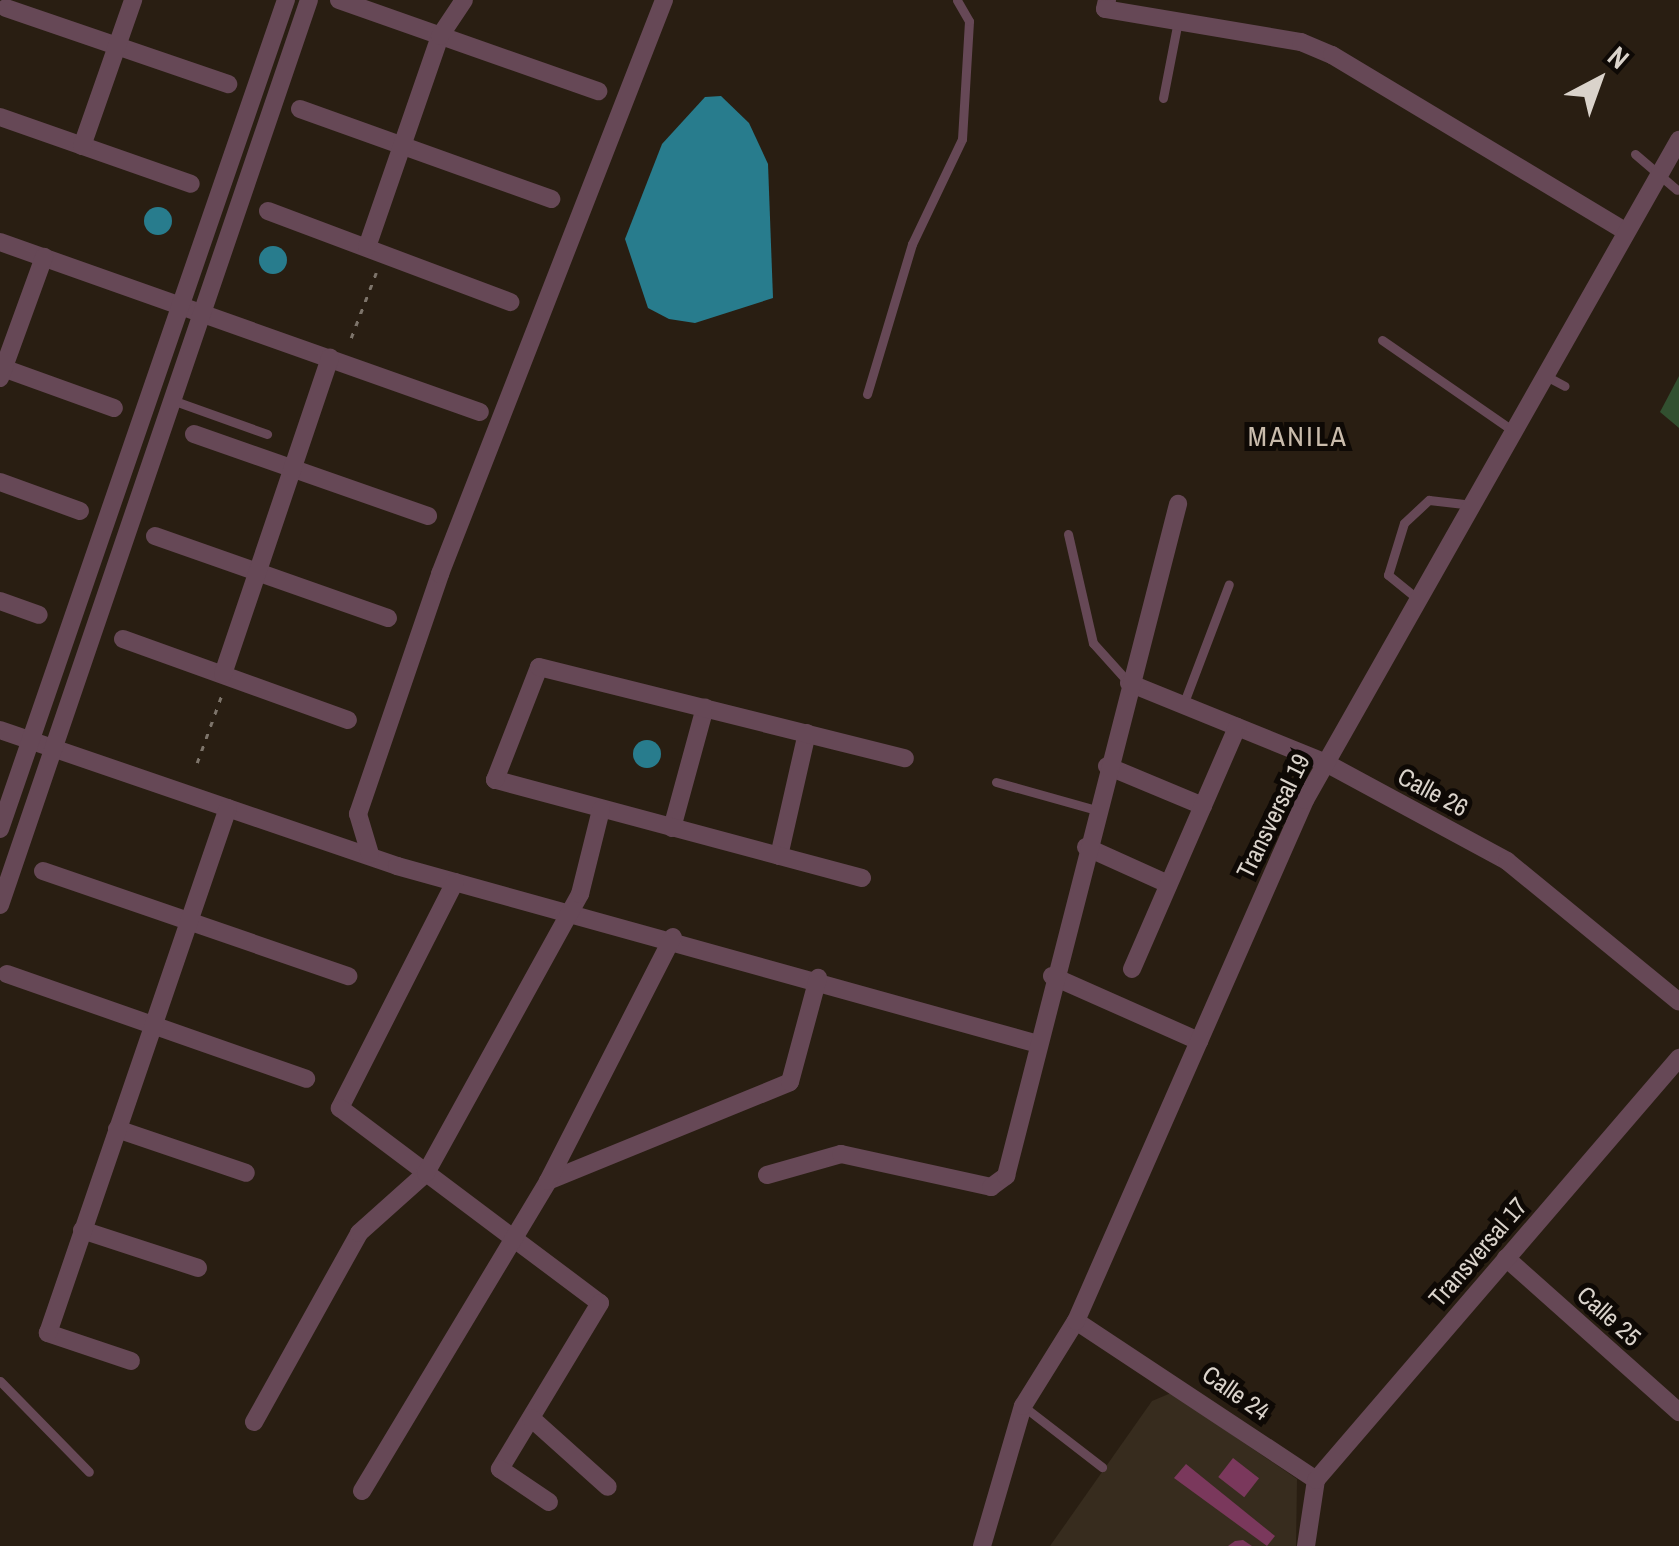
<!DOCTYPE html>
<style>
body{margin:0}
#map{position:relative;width:1679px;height:1546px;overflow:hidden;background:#291e12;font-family:"Archivo Narrow",sans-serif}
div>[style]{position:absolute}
.education>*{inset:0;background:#372c1e}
.green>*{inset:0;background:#325030}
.water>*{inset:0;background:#287c8d}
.round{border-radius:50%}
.building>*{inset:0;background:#7a385c;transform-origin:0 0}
.path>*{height:2.5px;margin-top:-1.25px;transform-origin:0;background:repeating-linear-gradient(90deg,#7d746a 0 5px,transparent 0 13px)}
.service>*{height:9px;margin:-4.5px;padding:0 4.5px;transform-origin:4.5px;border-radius:4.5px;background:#664856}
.minor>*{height:18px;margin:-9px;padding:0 9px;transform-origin:9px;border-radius:9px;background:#664856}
span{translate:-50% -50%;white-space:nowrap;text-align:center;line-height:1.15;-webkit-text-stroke:10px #0e0905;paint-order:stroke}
.street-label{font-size:25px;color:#dad3cb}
.neighbourhood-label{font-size:28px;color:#cabcac;letter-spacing:2.5px}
.north{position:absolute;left:1549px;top:30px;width:100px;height:100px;-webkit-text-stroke:8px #0e0905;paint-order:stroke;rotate:41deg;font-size:28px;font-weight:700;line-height:40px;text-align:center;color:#dad3cb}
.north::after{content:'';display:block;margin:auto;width:35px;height:45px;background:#dad3cb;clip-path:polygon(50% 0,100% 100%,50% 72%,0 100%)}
</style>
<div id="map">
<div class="education">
<i style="clip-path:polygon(1171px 1393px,1297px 1479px,1296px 1546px,1050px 1546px,1152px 1401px)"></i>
</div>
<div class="green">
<i style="clip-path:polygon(1679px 376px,1679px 428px,1660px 412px)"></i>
</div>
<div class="water">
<i style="clip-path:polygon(721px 96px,749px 123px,768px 164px,773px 298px,695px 323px,669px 319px,648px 308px,625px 239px,662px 144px,705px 97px)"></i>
<i class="round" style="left:144px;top:207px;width:28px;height:28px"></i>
<i class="round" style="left:259px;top:246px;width:28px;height:28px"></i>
<i class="round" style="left:633px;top:740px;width:28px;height:28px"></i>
</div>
<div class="building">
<i style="left:1233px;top:1458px;width:33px;height:24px;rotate:38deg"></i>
<i style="clip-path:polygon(1186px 1464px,1275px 1536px,1267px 1546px,1174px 1478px)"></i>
<i style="clip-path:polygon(1243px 1540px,1252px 1546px,1228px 1546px,1235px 1541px)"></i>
</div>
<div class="path">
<i style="left:351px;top:338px;width:70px;rotate:-69deg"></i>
<i style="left:197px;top:763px;width:73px;rotate:-70.1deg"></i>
</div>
<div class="service">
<i style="left:1163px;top:98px;width:78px;rotate:-79deg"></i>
<i style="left:1635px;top:154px;width:55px;rotate:40.6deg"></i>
<i style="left:1382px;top:340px;width:162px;rotate:34.7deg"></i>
<i style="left:1546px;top:376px;width:21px;rotate:28deg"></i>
<i style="left:867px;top:394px;width:157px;rotate:-73.3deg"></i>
<i style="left:912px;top:244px;width:116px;rotate:-64.5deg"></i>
<i style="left:962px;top:139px;width:118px;rotate:-86.6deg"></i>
<i style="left:969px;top:21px;width:24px;rotate:-120deg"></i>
<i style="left:172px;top:400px;width:101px;rotate:19.7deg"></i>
<i style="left:1068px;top:534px;width:112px;rotate:77.1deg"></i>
<i style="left:1093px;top:643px;width:54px;rotate:48deg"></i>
<i style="left:1419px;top:600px;width:40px;rotate:-141deg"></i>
<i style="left:1388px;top:575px;width:54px;rotate:-72.9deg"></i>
<i style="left:1404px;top:523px;width:34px;rotate:-43deg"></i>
<i style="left:1429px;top:500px;width:44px;rotate:6.5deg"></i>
<i style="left:1183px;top:705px;width:129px;rotate:-69.2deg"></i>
<i style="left:996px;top:782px;width:104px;rotate:15.6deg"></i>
<i style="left:0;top:1381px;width:127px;rotate:45.6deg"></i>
<i style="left:1023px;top:1406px;width:100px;rotate:37.7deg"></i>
</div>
<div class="minor">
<i style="left:339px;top:0;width:275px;rotate:19.4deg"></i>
<i style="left:1107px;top:0;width:9px;rotate:103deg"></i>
<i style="left:1105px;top:9px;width:199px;rotate:9.6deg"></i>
<i style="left:1301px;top:42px;width:34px;rotate:23deg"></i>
<i style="left:1332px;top:55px;width:343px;rotate:31deg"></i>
<i style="left:6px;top:8px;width:235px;rotate:18.9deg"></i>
<i style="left:300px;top:109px;width:267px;rotate:19.7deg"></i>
<i style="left:0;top:117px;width:202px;rotate:19.3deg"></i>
<i style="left:82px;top:146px;width:155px;rotate:-70.7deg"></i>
<i style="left:268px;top:211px;width:259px;rotate:20.6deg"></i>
<i style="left:0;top:242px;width:509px;rotate:19.5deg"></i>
<i style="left:367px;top:247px;width:223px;rotate:-70.9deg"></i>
<i style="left:440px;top:36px;width:43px;rotate:-56.3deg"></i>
<i style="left:0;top:367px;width:121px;rotate:19.8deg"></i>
<i style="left:0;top:378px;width:129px;rotate:-70deg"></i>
<i style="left:194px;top:434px;width:248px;rotate:19.3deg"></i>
<i style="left:0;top:482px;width:85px;rotate:19.9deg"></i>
<i style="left:155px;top:536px;width:247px;rotate:19.4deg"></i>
<i style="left:0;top:601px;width:41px;rotate:19.7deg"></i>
<i style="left:123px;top:639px;width:239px;rotate:19.8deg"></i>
<i style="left:223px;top:674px;width:334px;rotate:-71.3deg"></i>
<i style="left:1129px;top:683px;width:213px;rotate:22.1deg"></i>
<i style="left:1326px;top:763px;width:206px;rotate:28.4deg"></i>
<i style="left:1507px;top:861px;width:222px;rotate:39.3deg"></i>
<i style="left:0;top:730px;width:420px;rotate:18.9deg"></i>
<i style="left:397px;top:866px;width:665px;rotate:15.52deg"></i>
<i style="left:1107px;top:766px;width:104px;rotate:22.6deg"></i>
<i style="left:672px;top:828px;width:125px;rotate:-74.7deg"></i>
<i style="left:0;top:829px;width:877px;rotate:-70.97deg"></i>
<i style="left:1086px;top:847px;width:90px;rotate:24.3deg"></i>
<i style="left:370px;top:854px;width:42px;rotate:-106.7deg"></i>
<i style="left:358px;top:814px;width:254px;rotate:-71.1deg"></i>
<i style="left:440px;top:574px;width:616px;rotate:-68.68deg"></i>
<i style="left:779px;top:856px;width:126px;rotate:-77.2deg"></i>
<i style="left:43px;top:871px;width:323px;rotate:19deg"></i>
<i style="left:862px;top:878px;width:380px;rotate:-165deg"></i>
<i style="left:495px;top:780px;width:121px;rotate:-68.7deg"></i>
<i style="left:539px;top:667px;width:377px;rotate:14deg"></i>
<i style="left:455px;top:882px;width:254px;rotate:117deg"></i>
<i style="left:340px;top:1108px;width:325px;rotate:36.9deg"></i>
<i style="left:600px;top:1303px;width:194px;rotate:121.1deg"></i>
<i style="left:500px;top:1469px;width:59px;rotate:34deg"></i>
<i style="left:0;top:905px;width:956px;rotate:-71.15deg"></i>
<i style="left:1132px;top:969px;width:264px;rotate:-66.5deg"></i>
<i style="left:7px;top:974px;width:317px;rotate:19.3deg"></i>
<i style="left:1052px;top:976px;width:161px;rotate:23.9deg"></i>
<i style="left:117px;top:1129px;width:136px;rotate:18.8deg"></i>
<i style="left:767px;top:1175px;width:77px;rotate:-15.8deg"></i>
<i style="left:841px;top:1154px;width:154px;rotate:12.4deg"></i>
<i style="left:991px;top:1187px;width:19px;rotate:-36deg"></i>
<i style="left:1006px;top:1176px;width:694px;rotate:-75.64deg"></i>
<i style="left:548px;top:1181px;width:261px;rotate:-22.2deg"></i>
<i style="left:790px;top:1082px;width:108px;rotate:-74.9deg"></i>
<i style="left:82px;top:1230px;width:122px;rotate:18.1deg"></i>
<i style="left:1506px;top:1258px;width:232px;rotate:41.7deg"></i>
<i style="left:1076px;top:1321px;width:288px;rotate:33.5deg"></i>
<i style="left:131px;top:1361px;width:88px;rotate:-161.4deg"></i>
<i style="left:48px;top:1333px;width:555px;rotate:-71.08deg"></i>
<i style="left:531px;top:1418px;width:103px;rotate:41.9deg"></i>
<i style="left:254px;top:1422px;width:216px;rotate:-60.9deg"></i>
<i style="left:359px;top:1233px;width:90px;rotate:-41.8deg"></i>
<i style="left:426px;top:1173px;width:319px;rotate:-61.1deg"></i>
<i style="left:580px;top:894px;width:87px;rotate:-76deg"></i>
<i style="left:362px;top:1491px;width:362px;rotate:-59deg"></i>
<i style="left:548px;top:1181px;width:274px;rotate:-62.9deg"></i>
<i style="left:982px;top:1546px;width:146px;rotate:-73.7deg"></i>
<i style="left:1023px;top:1406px;width:100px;rotate:-58.1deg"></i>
<i style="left:1076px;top:1321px;width:569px;rotate:-66.27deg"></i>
<i style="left:1305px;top:800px;width:759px;rotate:-60.46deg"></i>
<i style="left:1306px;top:1546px;width:67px;rotate:-81.4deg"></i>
<i style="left:1316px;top:1480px;width:557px;rotate:-49.3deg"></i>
</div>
<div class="street-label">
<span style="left:1433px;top:792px;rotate:28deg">Calle 26</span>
<span style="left:1273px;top:816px;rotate:-64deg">Transversal 19</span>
<span style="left:1478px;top:1252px;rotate:-49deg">Transversal 17</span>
<span style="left:1609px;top:1316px;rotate:42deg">Calle 25</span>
<span style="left:1236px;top:1393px;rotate:35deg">Calle 24</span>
</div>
<div class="neighbourhood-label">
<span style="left:1298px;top:436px">MANILA</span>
</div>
<div class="north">N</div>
</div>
